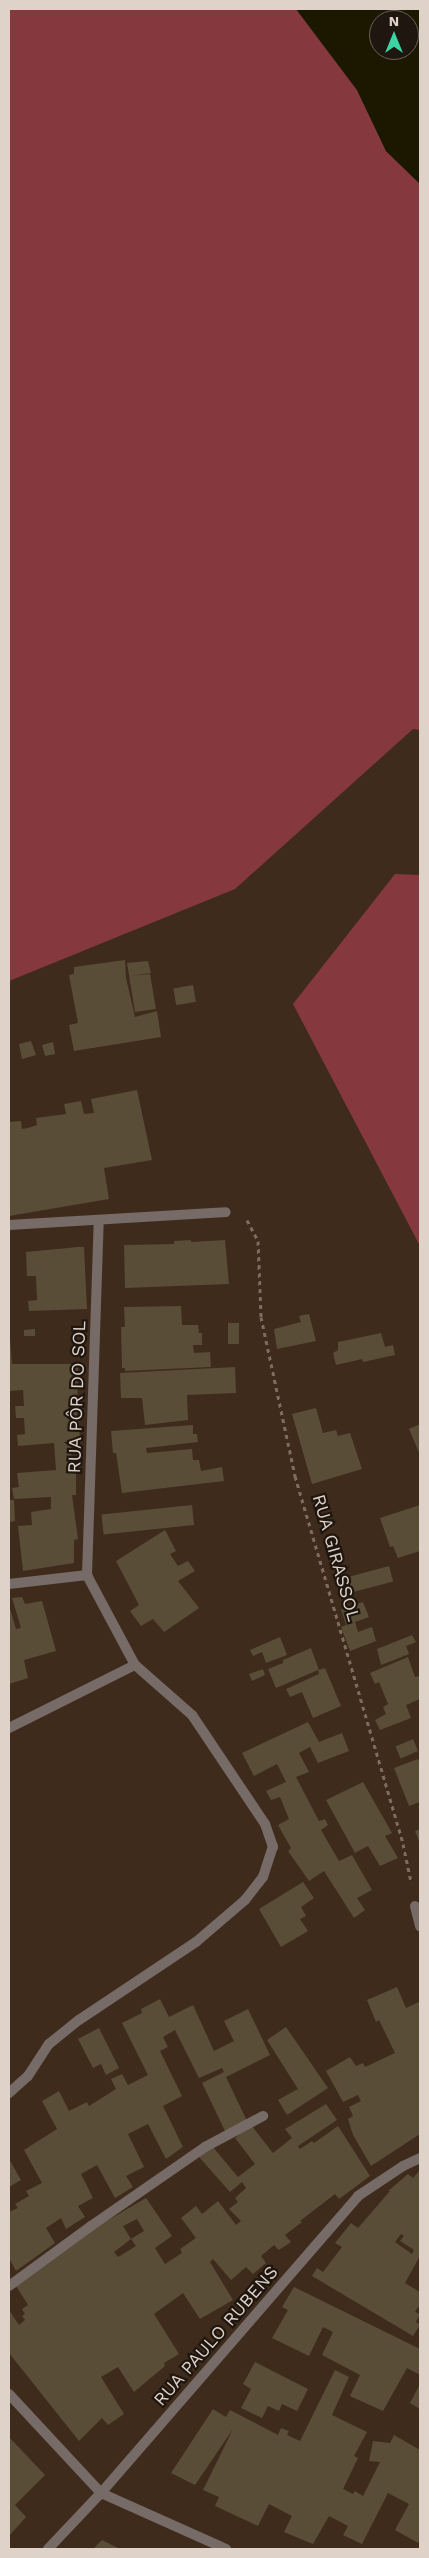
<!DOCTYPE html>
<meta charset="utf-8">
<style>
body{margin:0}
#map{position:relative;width:429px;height:2558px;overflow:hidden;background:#3e2b1c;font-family:"Work Sans",sans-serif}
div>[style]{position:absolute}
.green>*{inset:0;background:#85393e}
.water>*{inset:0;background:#1c1800}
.building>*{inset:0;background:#594d37;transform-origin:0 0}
.path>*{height:3px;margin-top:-1.5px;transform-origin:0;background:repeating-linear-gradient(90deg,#7d6d60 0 4px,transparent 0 8px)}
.street>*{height:10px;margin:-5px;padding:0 5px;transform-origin:5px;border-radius:5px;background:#776b67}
span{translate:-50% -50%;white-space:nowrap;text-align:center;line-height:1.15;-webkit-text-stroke:4.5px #1e160f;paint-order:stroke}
.street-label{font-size:18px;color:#ded2c9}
.frame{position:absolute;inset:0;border:10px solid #ded2c9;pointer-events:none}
.north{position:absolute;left:369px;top:10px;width:50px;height:50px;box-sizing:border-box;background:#1e160f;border:1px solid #6b6159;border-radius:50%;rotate:0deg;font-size:14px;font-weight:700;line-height:20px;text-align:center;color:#ded2c9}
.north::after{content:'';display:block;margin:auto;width:18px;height:22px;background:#3cd4a4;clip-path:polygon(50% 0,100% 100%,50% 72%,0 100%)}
</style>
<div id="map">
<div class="green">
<i style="clip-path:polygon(9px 9px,296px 9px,357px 90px,386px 151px,420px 184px,420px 730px,413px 729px,235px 889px,9px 981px)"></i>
<i style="clip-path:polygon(395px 874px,420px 875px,420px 1246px,293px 1004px)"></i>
</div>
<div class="water">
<i style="clip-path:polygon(evenodd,296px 9px,420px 9px,420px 184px,386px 151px,357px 90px,296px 9px,379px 20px,409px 20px,409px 50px,379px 50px,379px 20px)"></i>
</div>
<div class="building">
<i style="clip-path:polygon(125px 960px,126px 978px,135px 1017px,157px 1011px,161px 1037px,74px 1051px,69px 1025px,78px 1023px,69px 975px,74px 974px,74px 967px)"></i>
<i style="clip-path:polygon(148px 961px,151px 973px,131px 976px,150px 974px,156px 1009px,135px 1012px,127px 963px)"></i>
<i style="left:193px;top:985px;width:17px;height:20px;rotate:80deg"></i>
<i style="clip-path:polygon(31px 1041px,36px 1055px,22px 1059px,19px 1044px)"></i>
<i style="clip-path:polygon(53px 1042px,55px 1054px,45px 1056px,42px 1045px)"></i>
<i style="clip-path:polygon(137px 1090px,152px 1160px,104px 1168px,109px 1199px,9px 1216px,9px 1122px,21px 1121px,22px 1129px,28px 1128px,37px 1125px,36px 1118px,66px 1114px,64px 1104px,81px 1101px,84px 1114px,94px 1113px,91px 1099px)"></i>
<i style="clip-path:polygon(191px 1240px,191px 1242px,225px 1240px,229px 1284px,125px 1288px,124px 1245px,174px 1244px,174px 1241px)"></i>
<i style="clip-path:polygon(78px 1247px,84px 1247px,87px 1309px,29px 1311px,28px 1301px,37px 1300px,36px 1276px,27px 1276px,26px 1252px)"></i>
<i style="clip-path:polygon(181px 1306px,182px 1325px,198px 1325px,199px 1333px,202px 1333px,202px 1345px,193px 1345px,194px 1353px,210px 1352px,211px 1367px,125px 1371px,125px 1368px,122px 1368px,121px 1327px,125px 1327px,124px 1307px)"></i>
<i style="clip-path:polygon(309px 1314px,316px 1341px,277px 1349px,274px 1329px,301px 1322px,299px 1316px)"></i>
<i style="left:228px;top:1323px;width:11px;height:21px"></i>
<i style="clip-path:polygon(9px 1326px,12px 1364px,78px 1364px,77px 1416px,79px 1416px,80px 1442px,71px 1443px,72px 1468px,76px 1468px,76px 1495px,72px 1495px,78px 1539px,74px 1540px,74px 1563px,23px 1571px,18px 1526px,32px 1525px,31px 1512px,51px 1509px,51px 1497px,14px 1499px,12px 1488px,19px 1487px,17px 1473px,56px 1470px,54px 1443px,18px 1446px,17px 1435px,25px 1434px,24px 1418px,16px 1418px,15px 1406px,24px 1406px,23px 1390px,9px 1391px)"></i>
<i style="clip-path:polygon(35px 1329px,35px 1336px,24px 1336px,24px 1330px)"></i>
<i style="clip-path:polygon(381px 1333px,385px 1347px,393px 1345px,395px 1355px,363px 1362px,362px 1359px,336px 1365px,333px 1353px,338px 1350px,338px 1342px)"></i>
<i style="clip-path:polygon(235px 1367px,236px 1393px,187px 1395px,188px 1420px,145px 1425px,142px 1398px,121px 1398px,120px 1373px)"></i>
<i style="clip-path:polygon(316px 1408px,323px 1433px,336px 1430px,338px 1436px,350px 1433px,362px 1469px,312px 1484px,292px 1414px)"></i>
<i style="clip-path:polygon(420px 1424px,420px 1455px,409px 1429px)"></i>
<i style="clip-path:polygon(193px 1425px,193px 1434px,197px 1434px,198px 1442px,146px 1448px,147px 1453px,192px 1449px,193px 1460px,199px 1460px,201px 1471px,222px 1467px,224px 1481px,122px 1493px,116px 1453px,113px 1453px,111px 1431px)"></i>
<i style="clip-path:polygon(9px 1500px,14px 1500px,15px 1521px,9px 1522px)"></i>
<i style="left:192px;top:1505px;width:20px;height:91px;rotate:84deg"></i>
<i style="clip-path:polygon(420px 1505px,420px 1551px,398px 1558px,393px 1546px,390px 1547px,380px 1518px)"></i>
<i style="clip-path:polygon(165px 1530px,176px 1551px,170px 1554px,178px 1566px,188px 1561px,195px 1571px,178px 1581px,199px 1608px,164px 1632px,153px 1619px,141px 1626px,130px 1611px,139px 1605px,116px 1561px)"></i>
<i style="left:389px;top:1566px;width:16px;height:47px;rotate:75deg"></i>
<i style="clip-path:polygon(22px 1597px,25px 1604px,42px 1601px,56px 1651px,24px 1660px,28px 1678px,9px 1684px,9px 1605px,16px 1629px,21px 1628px,12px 1598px)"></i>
<i style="clip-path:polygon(363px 1602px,369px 1617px,355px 1622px,358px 1632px,372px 1627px,376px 1641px,350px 1651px,341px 1627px,346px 1625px,341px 1609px)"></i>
<i style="clip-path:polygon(412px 1635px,416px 1642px,406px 1646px,409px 1654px,381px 1665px,377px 1649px)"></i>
<i style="clip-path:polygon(280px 1637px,287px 1655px,266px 1663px,262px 1652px,253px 1656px,250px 1650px)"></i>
<i style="clip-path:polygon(311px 1648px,319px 1670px,325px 1668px,341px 1706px,313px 1718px,302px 1692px,290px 1697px,286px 1689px,319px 1674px,318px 1670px,276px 1688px,268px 1669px,283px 1663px,283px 1660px)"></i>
<i style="clip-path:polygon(408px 1657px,415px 1677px,419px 1676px,420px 1678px,420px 1699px,406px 1705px,411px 1718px,380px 1730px,375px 1720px,386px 1714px,383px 1707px,388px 1704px,379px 1682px,375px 1684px,370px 1673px)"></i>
<i style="clip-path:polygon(263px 1669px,265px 1675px,252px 1681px,249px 1674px)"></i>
<i style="clip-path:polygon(308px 1722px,319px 1742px,342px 1733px,349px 1751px,318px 1763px,310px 1747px,299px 1753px,309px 1772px,296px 1777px,319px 1821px,325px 1819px,328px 1825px,321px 1830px,339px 1861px,352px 1855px,372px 1890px,357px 1898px,365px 1910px,354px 1918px,324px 1871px,309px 1881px,288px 1851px,291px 1848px,278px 1825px,289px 1819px,280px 1797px,271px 1800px,266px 1791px,286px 1782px,277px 1764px,254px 1776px,242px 1753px)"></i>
<i style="left:413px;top:1739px;width:13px;height:19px;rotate:67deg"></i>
<i style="clip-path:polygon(418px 1759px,420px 1764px,420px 1802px,409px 1806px,394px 1768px)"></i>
<i style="clip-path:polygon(363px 1782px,392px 1833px,385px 1836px,398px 1858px,380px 1866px,368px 1846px,355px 1853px,326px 1800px)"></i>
<i style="clip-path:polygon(420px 1829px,420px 1844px,415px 1831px)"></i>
<i style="clip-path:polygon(303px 1882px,314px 1898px,301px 1907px,306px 1916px,300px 1919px,308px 1931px,281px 1947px,259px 1909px)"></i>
<i style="clip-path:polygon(397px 1987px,406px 2008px,419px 2002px,420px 2006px,420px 2134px,371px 2166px,353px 2135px,348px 2119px,353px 2116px,349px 2107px,361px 2101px,358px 2095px,343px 2102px,326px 2071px,350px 2057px,356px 2066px,363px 2063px,365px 2067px,395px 2053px,379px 2020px,376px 2022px,367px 2000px)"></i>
<i style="clip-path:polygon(160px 1999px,169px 2017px,193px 2005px,214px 2051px,234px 2041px,224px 2021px,248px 2009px,270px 2055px,226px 2077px,247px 2121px,225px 2131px,202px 2083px,224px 2072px,222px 2068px,199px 2078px,175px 2030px,163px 2037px,168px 2047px,160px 2051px,182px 2096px,163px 2106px,183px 2147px,166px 2159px,148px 2124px,128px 2134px,144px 2167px,126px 2176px,133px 2187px,115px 2198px,97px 2165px,81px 2174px,93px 2198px,78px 2206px,85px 2217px,66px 2229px,61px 2218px,46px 2228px,55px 2243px,16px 2271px,9px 2258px,9px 2212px,18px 2208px,15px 2204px,29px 2196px,26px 2191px,42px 2183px,24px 2150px,57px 2129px,42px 2101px,59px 2091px,69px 2111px,87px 2102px,89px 2106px,116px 2089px,111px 2079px,122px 2074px,128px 2085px,148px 2075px,122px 2023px,142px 2013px,141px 2009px)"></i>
<i style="clip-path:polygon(286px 2027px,328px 2088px,287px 2115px,278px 2100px,298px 2089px,267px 2040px)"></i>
<i style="clip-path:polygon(99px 2028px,119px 2068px,106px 2075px,101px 2064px,93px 2068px,78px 2039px)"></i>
<i style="clip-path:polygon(evenodd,326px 2104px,337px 2120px,298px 2146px,300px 2149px,312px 2141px,314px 2143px,338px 2126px,370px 2176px,339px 2199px,335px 2194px,300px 2221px,302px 2222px,285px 2235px,291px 2242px,279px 2250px,274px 2245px,261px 2256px,266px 2263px,253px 2274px,246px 2267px,231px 2280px,213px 2259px,210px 2262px,233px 2300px,200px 2319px,183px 2293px,154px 2314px,179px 2354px,164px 2363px,165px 2366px,134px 2392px,118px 2367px,101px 2377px,124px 2414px,108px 2425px,102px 2418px,79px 2441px,9px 2353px,9px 2310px,19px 2325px,25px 2320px,22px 2316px,25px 2314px,22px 2309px,28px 2305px,16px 2286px,98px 2226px,146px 2198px,172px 2236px,155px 2248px,165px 2264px,182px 2253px,180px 2249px,196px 2238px,181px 2218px,196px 2206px,202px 2214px,218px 2201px,236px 2225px,241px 2221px,229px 2209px,238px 2202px,235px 2198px,246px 2188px,242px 2182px,230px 2192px,199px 2157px,212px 2146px,238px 2177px,255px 2164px,235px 2138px,251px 2125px,273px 2153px,292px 2138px,285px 2129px,326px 2104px,137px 2219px,144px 2231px,131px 2239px,136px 2246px,118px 2257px,114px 2252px,131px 2239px,123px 2226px,137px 2219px)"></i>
<i style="clip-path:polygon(9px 2159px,21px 2180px,9px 2187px)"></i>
<i style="clip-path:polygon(evenodd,420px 2170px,420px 2256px,405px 2283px,420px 2292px,420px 2309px,418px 2307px,415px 2312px,420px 2314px,416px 2322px,420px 2325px,413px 2336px,312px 2276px,317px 2268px,323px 2272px,342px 2247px,335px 2243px,351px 2223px,358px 2228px,390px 2191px,388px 2191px,408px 2174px,413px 2178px,420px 2170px,401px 2234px,404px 2236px,400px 2241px,414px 2250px,412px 2254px,395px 2242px,401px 2234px)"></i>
<i style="clip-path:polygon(294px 2287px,420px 2349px,420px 2375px,407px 2368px,383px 2411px,350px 2396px,360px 2375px,322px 2355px,333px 2332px,323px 2327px,309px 2356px,272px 2338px,288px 2310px,282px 2307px)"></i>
<i style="clip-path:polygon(255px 2362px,308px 2389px,297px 2411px,282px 2404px,279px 2411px,268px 2406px,262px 2418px,241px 2408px,251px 2389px,243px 2384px)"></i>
<i style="clip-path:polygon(335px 2370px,349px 2377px,332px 2415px,367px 2432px,354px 2456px,358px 2458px,343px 2489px,353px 2494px,355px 2491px,363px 2496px,380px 2462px,369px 2461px,373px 2441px,390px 2443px,394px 2435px,420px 2450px,420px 2539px,418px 2543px,395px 2530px,409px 2504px,388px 2493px,362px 2544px,343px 2535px,348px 2526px,329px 2516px,313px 2544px,284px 2532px,292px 2516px,269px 2504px,258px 2526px,215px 2506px,219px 2497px,203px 2490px,233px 2429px,195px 2485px,171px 2473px,213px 2409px,226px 2417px,230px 2410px,278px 2435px,281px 2428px,289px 2431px,287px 2435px,300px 2441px)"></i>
<i style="clip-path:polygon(420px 2384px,420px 2409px,410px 2403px)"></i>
<i style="clip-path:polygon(9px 2437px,45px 2475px,15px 2505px,26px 2517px,9px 2536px)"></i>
<i style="clip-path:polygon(102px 2540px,120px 2549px,93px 2549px)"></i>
</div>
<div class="path">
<i style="left:247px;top:1220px;width:24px;rotate:62deg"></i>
<i style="left:258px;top:1241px;width:76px;rotate:87.7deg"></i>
<i style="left:261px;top:1317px;width:163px;rotate:77.9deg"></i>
<i style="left:295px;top:1476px;width:384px;rotate:73.6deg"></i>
<i style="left:403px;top:1844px;width:40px;rotate:78deg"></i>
</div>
<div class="street">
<i style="left:9px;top:1225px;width:217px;rotate:-3.4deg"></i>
<i style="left:87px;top:1575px;width:355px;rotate:-88.1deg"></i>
<i style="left:9px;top:1584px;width:79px;rotate:-6.6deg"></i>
<i style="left:9px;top:1728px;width:141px;rotate:-26.6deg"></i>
<i style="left:135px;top:1665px;width:102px;rotate:-118.1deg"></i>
<i style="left:415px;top:1906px;width:21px;rotate:76deg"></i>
<i style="left:9px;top:2093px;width:25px;rotate:-42deg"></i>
<i style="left:28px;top:2076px;width:38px;rotate:-57deg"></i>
<i style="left:49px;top:2044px;width:38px;rotate:-39deg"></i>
<i style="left:79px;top:2020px;width:141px;rotate:-33.7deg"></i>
<i style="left:196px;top:1942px;width:65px;rotate:-40.6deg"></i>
<i style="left:245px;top:1900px;width:29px;rotate:-52deg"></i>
<i style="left:263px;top:1877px;width:32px;rotate:-72deg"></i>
<i style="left:273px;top:1847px;width:24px;rotate:-109deg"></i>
<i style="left:265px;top:1824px;width:131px;rotate:-123.8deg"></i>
<i style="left:192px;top:1715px;width:76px;rotate:-138.7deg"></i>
<i style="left:9px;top:2286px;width:102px;rotate:-36.2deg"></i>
<i style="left:91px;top:2226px;width:139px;rotate:-34.7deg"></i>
<i style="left:205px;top:2147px;width:66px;rotate:-28.1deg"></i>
<i style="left:9px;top:2394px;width:135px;rotate:47.1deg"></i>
<i style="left:101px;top:2493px;width:137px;rotate:24.1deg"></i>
<i style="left:48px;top:2549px;width:77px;rotate:-46.6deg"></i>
<i style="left:101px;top:2493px;width:393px;rotate:-49.1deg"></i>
<i style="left:358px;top:2196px;width:54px;rotate:-33.7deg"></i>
<i style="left:403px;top:2166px;width:19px;rotate:-25deg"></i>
</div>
<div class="street-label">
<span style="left:77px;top:1397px;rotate:-88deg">RUA PÔR DO SOL</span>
<span style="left:336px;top:1558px;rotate:74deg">RUA GIRASSOL</span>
<span style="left:216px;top:2336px;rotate:-49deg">RUA PAULO RUBENS</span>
</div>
<div class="frame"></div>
<div class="north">N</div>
</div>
